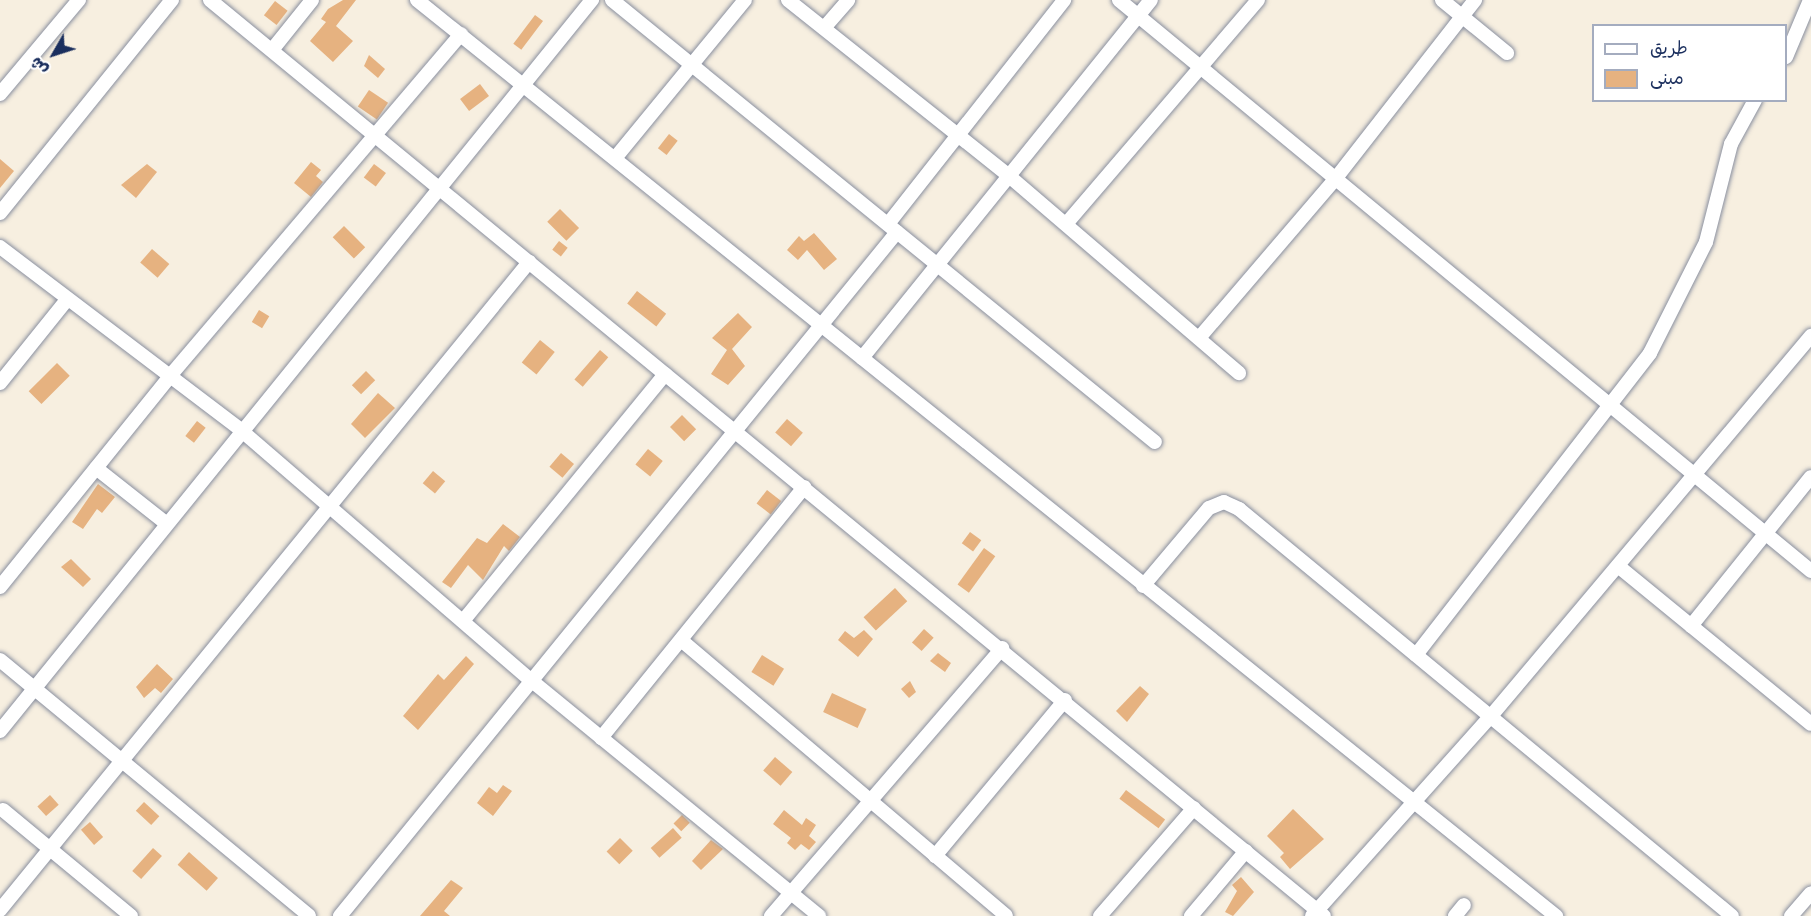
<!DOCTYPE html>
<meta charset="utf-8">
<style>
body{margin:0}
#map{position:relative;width:1811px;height:916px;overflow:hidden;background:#f7efe0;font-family:Kalam,"Playpen Sans Arabic",sans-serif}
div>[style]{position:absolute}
.building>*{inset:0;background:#e6b280;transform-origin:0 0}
.roads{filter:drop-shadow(0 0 2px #898f9f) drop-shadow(0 0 2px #898f9f)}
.street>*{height:14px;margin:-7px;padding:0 7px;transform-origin:7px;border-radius:7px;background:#fff}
span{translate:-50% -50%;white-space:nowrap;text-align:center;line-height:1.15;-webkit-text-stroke:4.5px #fff;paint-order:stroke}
.legend{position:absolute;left:1592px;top:24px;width:195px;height:78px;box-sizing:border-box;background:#fff;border:2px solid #a4acbf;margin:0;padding:8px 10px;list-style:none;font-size:18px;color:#1b2f5e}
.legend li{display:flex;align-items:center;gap:12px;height:30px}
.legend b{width:30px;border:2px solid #a4acbf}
.north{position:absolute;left:24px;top:24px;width:60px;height:60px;-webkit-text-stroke:4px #fff;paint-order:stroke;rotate:231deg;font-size:16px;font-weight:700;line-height:24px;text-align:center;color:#1b2f5e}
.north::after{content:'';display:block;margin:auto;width:21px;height:27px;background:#1b2f5e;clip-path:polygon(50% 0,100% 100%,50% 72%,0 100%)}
</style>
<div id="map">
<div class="building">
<i style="clip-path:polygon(343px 0,356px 0,336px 26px,353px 41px,333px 62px,310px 41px,326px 22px,321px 19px,328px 9px)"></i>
<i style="left:275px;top:1px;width:16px;height:18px;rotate:38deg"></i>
<i style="left:535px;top:15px;width:10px;height:36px;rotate:37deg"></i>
<i style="clip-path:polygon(369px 55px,385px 69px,378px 78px,364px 66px)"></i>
<i style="left:480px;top:84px;width:15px;height:25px;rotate:53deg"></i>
<i style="left:369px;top:90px;width:23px;height:20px;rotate:34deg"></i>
<i style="left:669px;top:134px;width:11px;height:18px;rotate:38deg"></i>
<i style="clip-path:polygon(0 159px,14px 171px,0 188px)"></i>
<i style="clip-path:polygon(311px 162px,321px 170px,316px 176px,323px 182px,311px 197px,294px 183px)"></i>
<i style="clip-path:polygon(147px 164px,157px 172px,136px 198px,121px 185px)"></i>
<i style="left:374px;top:164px;width:15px;height:17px;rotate:37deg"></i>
<i style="left:560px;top:209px;width:27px;height:18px;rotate:45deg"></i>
<i style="left:344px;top:226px;width:30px;height:16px;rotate:45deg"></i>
<i style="clip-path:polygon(814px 233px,837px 259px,824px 270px,807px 250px,798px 260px,787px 250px,799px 236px,804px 241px)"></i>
<i style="left:559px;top:241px;width:11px;height:11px;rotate:38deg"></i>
<i style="left:152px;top:249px;width:23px;height:18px;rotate:41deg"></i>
<i style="left:637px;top:291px;width:37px;height:16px;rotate:38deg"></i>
<i style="left:259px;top:310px;width:12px;height:14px;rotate:31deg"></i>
<i style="clip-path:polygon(738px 313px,752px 327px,732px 349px,745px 366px,728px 385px,711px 374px,727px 350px,712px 338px)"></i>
<i style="left:540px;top:340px;width:19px;height:29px;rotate:39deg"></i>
<i style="left:600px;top:350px;width:11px;height:39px;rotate:41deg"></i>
<i style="left:57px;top:363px;width:18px;height:40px;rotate:45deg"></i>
<i style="left:366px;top:371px;width:13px;height:20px;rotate:45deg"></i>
<i style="clip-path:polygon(378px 393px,395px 408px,365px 438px,351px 424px)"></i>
<i style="left:682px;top:415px;width:20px;height:17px;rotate:45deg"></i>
<i style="left:787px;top:419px;width:21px;height:18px;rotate:41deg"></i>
<i style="left:197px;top:421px;width:11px;height:19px;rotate:38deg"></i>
<i style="left:648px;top:449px;width:19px;height:20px;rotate:39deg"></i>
<i style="left:561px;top:453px;width:17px;height:18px;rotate:40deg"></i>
<i style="left:433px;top:471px;width:16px;height:16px;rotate:40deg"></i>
<i style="clip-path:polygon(98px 484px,115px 497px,102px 513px,97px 509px,83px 529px,72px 522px)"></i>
<i style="left:767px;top:490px;width:18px;height:17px;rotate:38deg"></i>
<i style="clip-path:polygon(503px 524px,520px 537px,509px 551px,504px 546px,483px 580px,468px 565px,451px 588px,442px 582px,477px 538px,487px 543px)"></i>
<i style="left:970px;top:532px;width:14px;height:14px;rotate:36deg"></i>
<i style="left:984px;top:548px;width:14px;height:45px;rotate:36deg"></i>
<i style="clip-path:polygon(71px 559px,91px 579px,83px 587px,61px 567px)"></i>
<i style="left:895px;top:588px;width:18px;height:43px;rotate:47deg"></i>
<i style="left:924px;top:629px;width:13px;height:18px;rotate:42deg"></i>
<i style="clip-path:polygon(864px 630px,873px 639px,858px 657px,838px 640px,845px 631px,854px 638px)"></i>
<i style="clip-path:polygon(938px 653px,951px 663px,945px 672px,930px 661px)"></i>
<i style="left:762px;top:655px;width:26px;height:20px;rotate:32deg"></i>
<i style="clip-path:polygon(466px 656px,474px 664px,418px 730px,403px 716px,438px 674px,444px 680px)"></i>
<i style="clip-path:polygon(157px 664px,173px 679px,161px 693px,155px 688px,144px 698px,136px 687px)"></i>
<i style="clip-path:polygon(910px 681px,916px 692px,909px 698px,901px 689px)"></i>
<i style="clip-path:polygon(1140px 686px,1149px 694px,1127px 722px,1116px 711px)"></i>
<i style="left:832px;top:693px;width:38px;height:21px;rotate:25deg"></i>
<i style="left:775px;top:757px;width:23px;height:18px;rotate:41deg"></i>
<i style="clip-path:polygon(503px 785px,512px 791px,493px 816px,477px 803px,489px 787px,497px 793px)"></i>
<i style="left:1126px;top:790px;width:49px;height:11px;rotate:37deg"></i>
<i style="left:50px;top:795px;width:13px;height:17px;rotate:48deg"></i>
<i style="left:144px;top:802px;width:21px;height:12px;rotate:43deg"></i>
<i style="clip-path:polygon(1293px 809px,1324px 839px,1290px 869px,1280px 857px,1284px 853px,1267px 836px)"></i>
<i style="clip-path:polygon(784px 810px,802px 825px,806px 818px,816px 825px,809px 836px,816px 842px,809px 850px,801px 844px,795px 850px,787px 843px,791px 838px,773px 824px)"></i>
<i style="left:682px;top:815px;width:11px;height:12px;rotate:45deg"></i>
<i style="left:90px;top:822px;width:20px;height:12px;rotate:49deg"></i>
<i style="left:673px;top:828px;width:13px;height:30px;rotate:48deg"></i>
<i style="left:620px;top:838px;width:18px;height:19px;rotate:45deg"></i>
<i style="clip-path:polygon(711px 840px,723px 849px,701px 870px,692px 861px)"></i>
<i style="left:153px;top:848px;width:12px;height:31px;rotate:42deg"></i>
<i style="left:189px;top:852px;width:39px;height:17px;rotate:42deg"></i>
<i style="clip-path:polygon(1241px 877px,1254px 892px,1233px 916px,1225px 912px,1237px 891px,1232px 885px)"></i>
<i style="clip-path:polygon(451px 880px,463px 888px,444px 911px,450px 916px,420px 916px)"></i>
</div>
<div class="roads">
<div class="street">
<i style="left:210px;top:0;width:1442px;rotate:39.43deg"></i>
<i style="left:417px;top:0;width:1462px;rotate:38.81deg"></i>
<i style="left:612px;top:0;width:700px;rotate:39.15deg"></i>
<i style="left:788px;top:0;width:283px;rotate:38.5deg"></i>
<i style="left:1009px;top:176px;width:303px;rotate:40.6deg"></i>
<i style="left:1119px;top:0;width:897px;rotate:39.53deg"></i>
<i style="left:1442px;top:0;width:84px;rotate:39.2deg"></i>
<i style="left:824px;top:28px;width:37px;rotate:-49deg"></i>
<i style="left:272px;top:50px;width:64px;rotate:-51.3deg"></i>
<i style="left:1786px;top:57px;width:62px;rotate:-67.2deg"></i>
<i style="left:0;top:94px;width:123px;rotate:-50deg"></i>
<i style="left:616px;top:157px;width:203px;rotate:-50.6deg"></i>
<i style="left:0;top:213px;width:274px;rotate:-51.1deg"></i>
<i style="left:888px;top:224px;width:285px;rotate:-51.8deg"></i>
<i style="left:1066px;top:224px;width:295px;rotate:-49.4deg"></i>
<i style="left:0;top:247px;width:304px;rotate:37.2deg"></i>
<i style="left:242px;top:431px;width:383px;rotate:40.8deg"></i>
<i style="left:532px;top:681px;width:371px;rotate:39.3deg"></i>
<i style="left:1199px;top:338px;width:211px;rotate:-49.4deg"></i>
<i style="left:1336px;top:178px;width:226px;rotate:-52deg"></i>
<i style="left:862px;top:358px;width:460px;rotate:-51.1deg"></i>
<i style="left:0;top:383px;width:105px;rotate:-51.2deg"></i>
<i style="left:96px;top:468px;width:90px;rotate:38.3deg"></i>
<i style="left:1618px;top:566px;width:249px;rotate:39.3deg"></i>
<i style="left:1143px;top:586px;width:102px;rotate:-49.8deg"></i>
<i style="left:1209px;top:508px;width:16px;rotate:-22deg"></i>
<i style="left:1224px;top:502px;width:17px;rotate:25deg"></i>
<i style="left:1239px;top:509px;width:639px;rotate:39.54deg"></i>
<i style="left:0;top:587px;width:271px;rotate:-51.1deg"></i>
<i style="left:170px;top:376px;width:449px;rotate:-49.6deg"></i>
<i style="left:463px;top:621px;width:319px;rotate:-50.7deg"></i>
<i style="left:1691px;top:626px;width:191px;rotate:-51.2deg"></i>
<i style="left:681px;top:640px;width:426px;rotate:40.3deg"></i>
<i style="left:1416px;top:655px;width:382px;rotate:-52.2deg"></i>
<i style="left:1650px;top:353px;width:124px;rotate:-63.2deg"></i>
<i style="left:1706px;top:242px;width:101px;rotate:-75.7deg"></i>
<i style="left:1731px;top:144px;width:50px;rotate:-61.4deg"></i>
<i style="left:0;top:660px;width:401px;rotate:39.6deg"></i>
<i style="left:0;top:731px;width:941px;rotate:-51deg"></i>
<i style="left:601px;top:738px;width:323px;rotate:-51deg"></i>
<i style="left:3px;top:810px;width:166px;rotate:39.6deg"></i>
<i style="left:935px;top:856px;width:203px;rotate:-50.2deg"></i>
<i style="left:0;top:910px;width:837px;rotate:-50.77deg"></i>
<i style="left:340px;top:916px;width:882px;rotate:-50.84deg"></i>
<i style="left:771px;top:916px;width:354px;rotate:-49.2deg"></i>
<i style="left:1100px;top:916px;width:143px;rotate:-49deg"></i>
<i style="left:1191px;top:916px;width:85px;rotate:-49.8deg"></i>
<i style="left:1312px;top:916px;width:268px;rotate:-48.2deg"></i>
<i style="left:1491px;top:716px;width:497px;rotate:-49.9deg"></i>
<i style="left:1455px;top:916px;width:14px;rotate:-51deg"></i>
<i style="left:1791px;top:916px;width:30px;rotate:-49deg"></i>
</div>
</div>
<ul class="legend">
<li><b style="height:8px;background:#fff"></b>طريق</li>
<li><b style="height:16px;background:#e6b280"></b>مبنى</li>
</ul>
<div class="north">ش</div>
</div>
